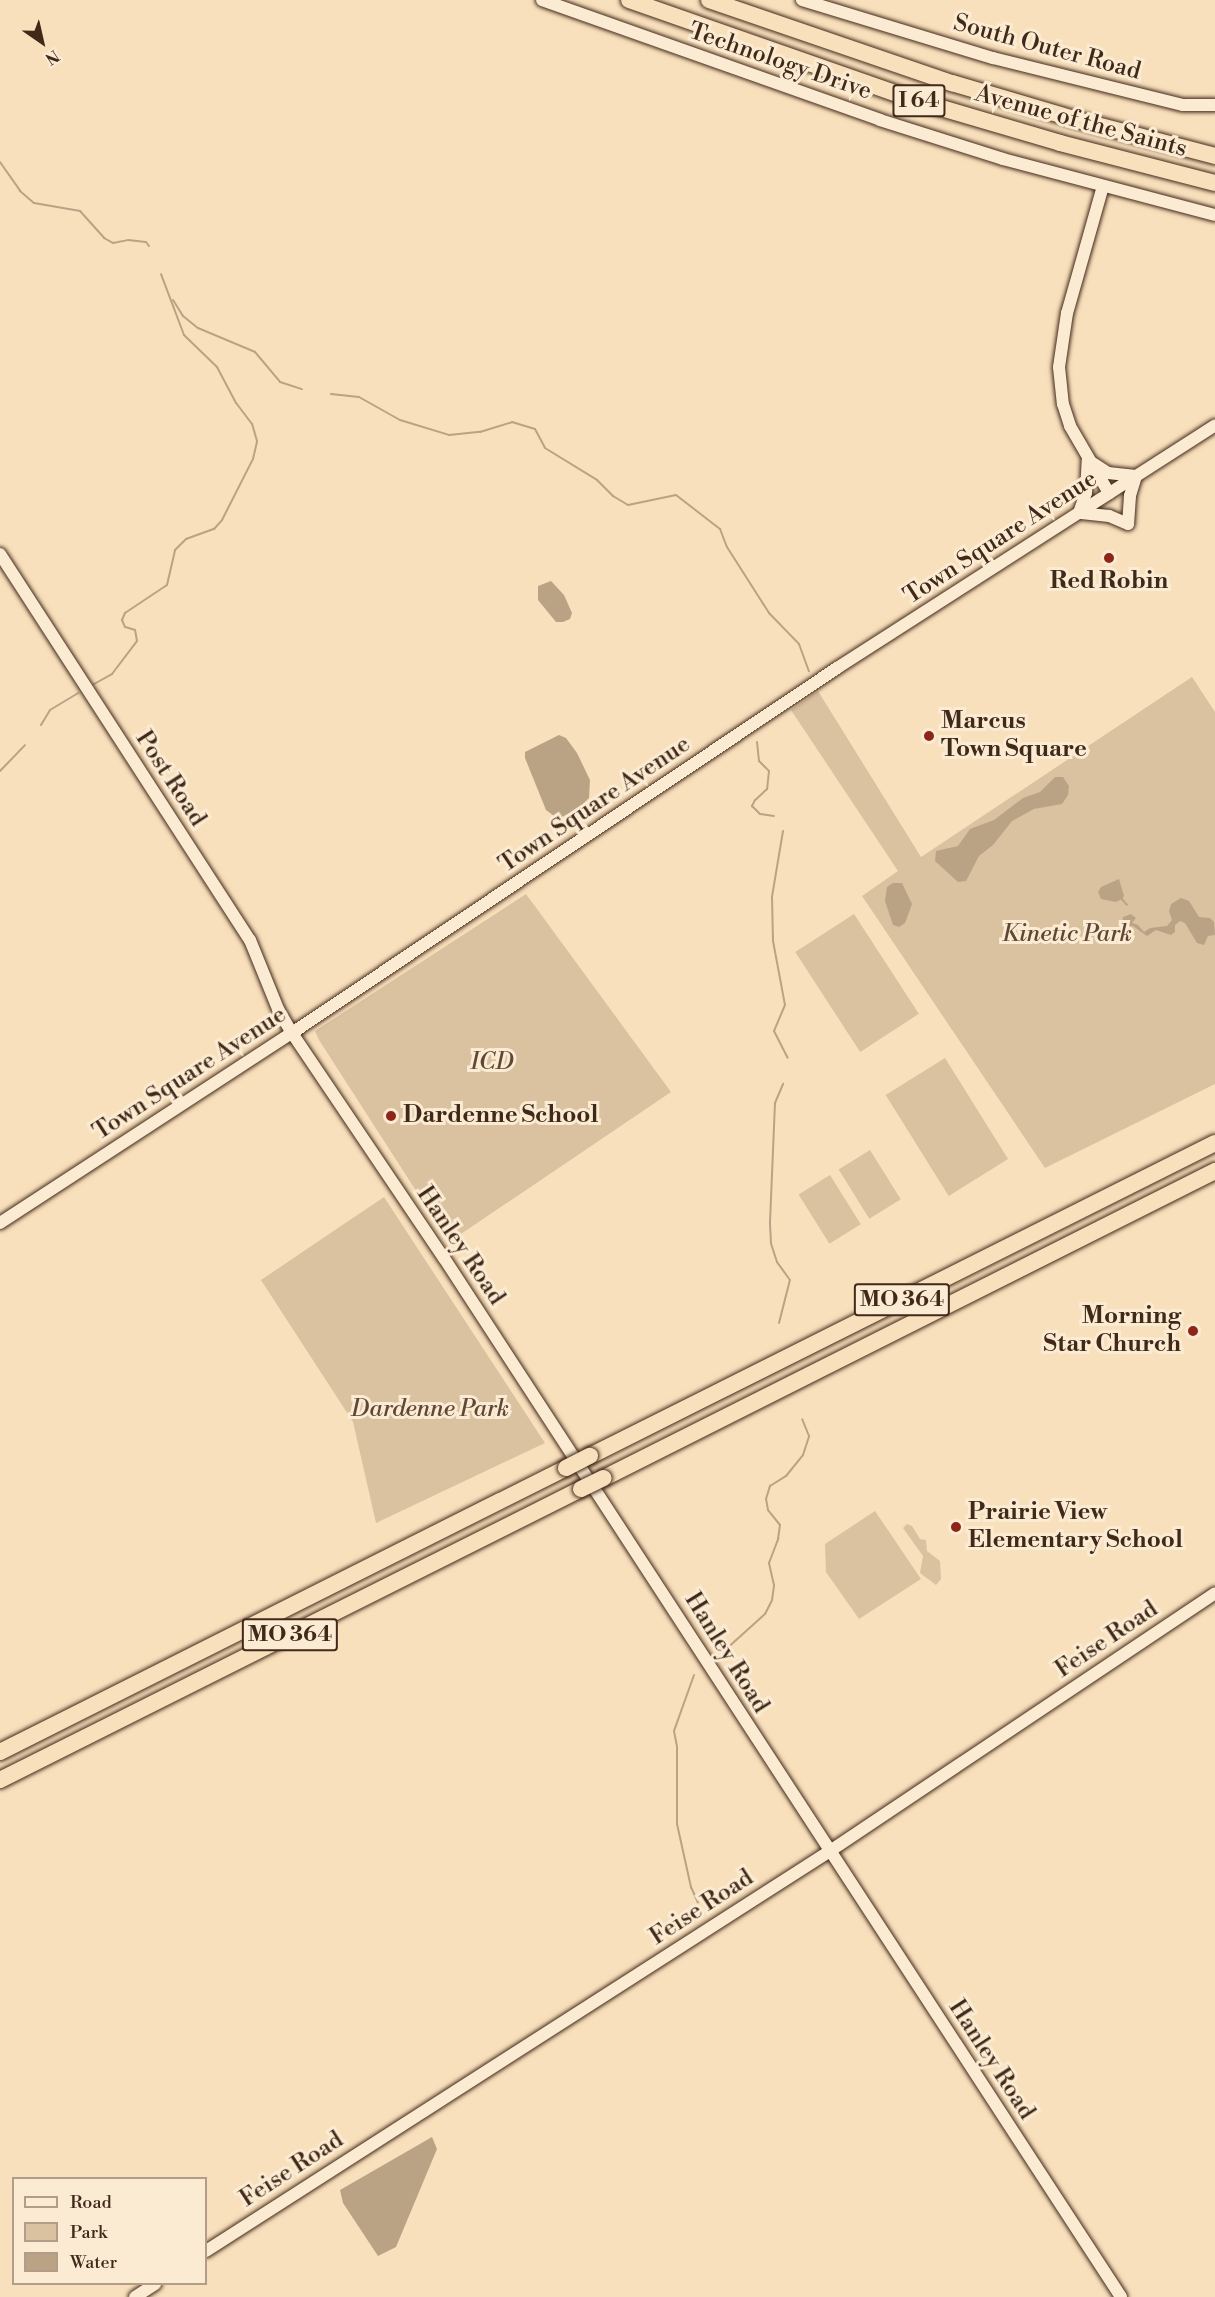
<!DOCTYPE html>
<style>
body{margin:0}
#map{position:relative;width:1215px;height:2297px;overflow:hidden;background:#f9e0bc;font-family:"Libre Bodoni",serif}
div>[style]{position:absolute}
.green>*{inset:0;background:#dac1a0;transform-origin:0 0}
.water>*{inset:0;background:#baa285}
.stream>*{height:2px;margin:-1px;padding:0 1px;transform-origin:1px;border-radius:1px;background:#baa285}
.roads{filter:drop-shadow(0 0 2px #41291a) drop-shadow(0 0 2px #41291a)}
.secondary>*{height:12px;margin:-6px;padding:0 6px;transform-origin:6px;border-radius:6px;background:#fbebd3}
.highway>*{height:16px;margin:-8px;padding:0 8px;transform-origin:8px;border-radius:8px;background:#f9e0bc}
.bridges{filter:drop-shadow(0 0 2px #41291a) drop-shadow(0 0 2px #41291a)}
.highway-bridge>*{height:16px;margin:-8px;padding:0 8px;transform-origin:8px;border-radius:8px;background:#f9e0bc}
.dots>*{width:16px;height:16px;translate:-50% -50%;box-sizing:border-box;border:3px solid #fbebd3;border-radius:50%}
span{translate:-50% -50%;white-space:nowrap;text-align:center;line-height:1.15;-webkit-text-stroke:6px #fbebd3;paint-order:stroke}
.shield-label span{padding:2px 4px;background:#fbebd3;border:2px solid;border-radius:4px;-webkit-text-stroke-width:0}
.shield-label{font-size:22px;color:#41291a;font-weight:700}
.street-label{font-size:24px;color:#41291a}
.poi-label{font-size:24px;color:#41291a;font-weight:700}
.left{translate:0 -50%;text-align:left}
.right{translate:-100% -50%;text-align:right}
.park-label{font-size:24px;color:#604735;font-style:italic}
.legend{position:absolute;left:12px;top:2177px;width:195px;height:108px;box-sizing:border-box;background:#fbebd3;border:2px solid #b19d89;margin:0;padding:8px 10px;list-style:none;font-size:18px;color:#41291a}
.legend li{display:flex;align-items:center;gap:12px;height:30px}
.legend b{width:30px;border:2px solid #b19d89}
.north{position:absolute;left:12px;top:12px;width:60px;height:60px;-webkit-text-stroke:4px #fbebd3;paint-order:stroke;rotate:146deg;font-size:16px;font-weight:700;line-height:24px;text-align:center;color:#41291a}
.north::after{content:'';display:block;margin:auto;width:21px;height:27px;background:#41291a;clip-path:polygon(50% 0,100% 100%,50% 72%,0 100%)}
</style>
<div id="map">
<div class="green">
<i style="clip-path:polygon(1192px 677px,1215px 712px,1215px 1084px,1045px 1168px,862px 896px,898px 871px,791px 710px,818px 691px,921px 857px)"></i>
<i style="clip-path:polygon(526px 894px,671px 1092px,449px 1242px,319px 1040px,315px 1031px)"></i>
<i style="left:854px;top:914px;width:119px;height:70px;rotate:57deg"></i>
<i style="left:945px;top:1058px;width:119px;height:70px;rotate:58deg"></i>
<i style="left:870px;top:1150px;width:58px;height:37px;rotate:58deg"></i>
<i style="left:830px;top:1175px;width:58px;height:37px;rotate:58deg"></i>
<i style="clip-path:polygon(384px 1197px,545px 1443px,376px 1523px,353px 1422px,261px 1280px)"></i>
<i style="clip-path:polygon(875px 1511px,921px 1579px,859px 1619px,826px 1572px,825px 1544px)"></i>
<i style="clip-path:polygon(907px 1524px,912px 1526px,920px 1539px,926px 1540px,927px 1551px,940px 1561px,941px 1579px,936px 1585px,920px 1573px,923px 1556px,903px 1528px)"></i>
</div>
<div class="water">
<i style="clip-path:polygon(551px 581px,564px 595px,572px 613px,570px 619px,563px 622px,556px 622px,538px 600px,538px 586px)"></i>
<i style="clip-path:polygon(559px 735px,566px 738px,577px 753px,590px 780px,589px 798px,578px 809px,558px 819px,546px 810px,525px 758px,525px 752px)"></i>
<i style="clip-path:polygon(1055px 777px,1063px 777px,1069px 786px,1068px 795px,1062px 804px,1034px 809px,1012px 821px,993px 845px,979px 856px,966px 881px,958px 882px,935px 861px,936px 851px,958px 846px,970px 829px,994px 820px,1023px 798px,1040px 792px)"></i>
<i style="clip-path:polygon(1119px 879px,1124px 896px,1122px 899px,1116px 902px,1101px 899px,1098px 892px,1101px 887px)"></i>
<i style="clip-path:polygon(893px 883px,902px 883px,912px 904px,905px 923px,899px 927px,893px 925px,885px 901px,887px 887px)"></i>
<i style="clip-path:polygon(1181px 898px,1189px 901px,1199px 917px,1210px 918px,1214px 922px,1215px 935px,1208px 936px,1204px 945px,1197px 943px,1185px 923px,1180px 921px,1175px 925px,1175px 932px,1171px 935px,1156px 930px,1147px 936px,1133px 926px,1122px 925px,1123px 917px,1131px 914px,1136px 918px,1132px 923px,1138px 925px,1144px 932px,1150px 928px,1167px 926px,1172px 920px,1169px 911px,1171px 904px)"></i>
<i style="clip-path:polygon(432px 2137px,437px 2149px,396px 2247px,378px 2256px,343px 2203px,340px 2190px)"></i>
</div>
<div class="stream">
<i style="left:0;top:162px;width:35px;rotate:55deg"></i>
<i style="left:20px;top:191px;width:18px;rotate:41deg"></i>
<i style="left:34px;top:203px;width:47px;rotate:9.9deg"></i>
<i style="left:80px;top:211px;width:36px;rotate:48deg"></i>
<i style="left:104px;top:238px;width:10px;rotate:29deg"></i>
<i style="left:113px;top:243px;width:15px;rotate:-11deg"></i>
<i style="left:128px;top:240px;width:18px;rotate:6deg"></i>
<i style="left:146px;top:242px;width:5px;rotate:53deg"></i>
<i style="left:173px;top:300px;width:19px;rotate:58deg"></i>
<i style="left:183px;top:316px;width:19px;rotate:39deg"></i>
<i style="left:198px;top:328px;width:62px;rotate:22.8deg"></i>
<i style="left:255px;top:352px;width:39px;rotate:50deg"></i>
<i style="left:280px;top:382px;width:23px;rotate:18deg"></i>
<i style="left:331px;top:394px;width:28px;rotate:6deg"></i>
<i style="left:359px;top:397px;width:47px;rotate:29.3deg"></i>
<i style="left:400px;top:420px;width:51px;rotate:17deg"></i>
<i style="left:449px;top:435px;width:31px;rotate:-6deg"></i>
<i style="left:480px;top:432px;width:34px;rotate:-17deg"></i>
<i style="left:512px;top:422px;width:24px;rotate:17deg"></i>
<i style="left:535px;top:429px;width:21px;rotate:62deg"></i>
<i style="left:545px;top:448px;width:61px;rotate:31.6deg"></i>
<i style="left:597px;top:480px;width:23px;rotate:45deg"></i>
<i style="left:613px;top:496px;width:17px;rotate:31deg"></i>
<i style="left:628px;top:505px;width:49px;rotate:-11.8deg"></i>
<i style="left:676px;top:495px;width:56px;rotate:37.7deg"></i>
<i style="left:720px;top:529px;width:19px;rotate:69deg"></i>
<i style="left:727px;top:547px;width:78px;rotate:57.5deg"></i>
<i style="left:769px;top:613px;width:43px;rotate:45.9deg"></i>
<i style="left:799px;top:644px;width:29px;rotate:70deg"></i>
<i style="left:94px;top:684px;width:21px;rotate:-29deg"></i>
<i style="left:112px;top:674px;width:41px;rotate:-52.9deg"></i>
<i style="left:137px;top:641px;width:11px;rotate:-100deg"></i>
<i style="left:135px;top:630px;width:10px;rotate:-163deg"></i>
<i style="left:125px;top:627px;width:8px;rotate:-113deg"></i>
<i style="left:122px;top:620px;width:8px;rotate:-67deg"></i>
<i style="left:125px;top:613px;width:50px;rotate:-33.7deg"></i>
<i style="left:167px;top:585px;width:36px;rotate:-77deg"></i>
<i style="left:175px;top:550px;width:16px;rotate:-45deg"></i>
<i style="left:186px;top:539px;width:30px;rotate:-20deg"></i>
<i style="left:214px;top:529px;width:12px;rotate:-48deg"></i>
<i style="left:222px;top:520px;width:68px;rotate:-63.1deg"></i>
<i style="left:253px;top:459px;width:18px;rotate:-77deg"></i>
<i style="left:257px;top:441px;width:18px;rotate:-106deg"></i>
<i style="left:252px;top:424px;width:26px;rotate:-127deg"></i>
<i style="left:236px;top:403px;width:41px;rotate:-117.8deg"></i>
<i style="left:217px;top:367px;width:46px;rotate:-135.9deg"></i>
<i style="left:184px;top:335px;width:65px;rotate:-110.7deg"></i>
<i style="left:41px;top:725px;width:17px;rotate:-59deg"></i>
<i style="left:50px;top:710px;width:33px;rotate:-31deg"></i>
<i style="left:757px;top:742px;width:19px;rotate:84deg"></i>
<i style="left:759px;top:761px;width:14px;rotate:45deg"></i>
<i style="left:769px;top:771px;width:18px;rotate:96deg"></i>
<i style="left:767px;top:789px;width:16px;rotate:137deg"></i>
<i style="left:755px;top:800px;width:7px;rotate:117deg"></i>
<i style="left:752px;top:806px;width:11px;rotate:45deg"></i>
<i style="left:760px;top:814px;width:14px;rotate:8deg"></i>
<i style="left:0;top:771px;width:36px;rotate:-46deg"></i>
<i style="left:783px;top:831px;width:67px;rotate:99.5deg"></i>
<i style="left:772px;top:897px;width:44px;rotate:88.7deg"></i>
<i style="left:773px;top:941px;width:65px;rotate:79.4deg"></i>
<i style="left:785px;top:1005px;width:28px;rotate:113deg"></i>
<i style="left:774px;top:1031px;width:30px;rotate:63deg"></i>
<i style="left:1121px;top:898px;width:9px;rotate:49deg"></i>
<i style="left:779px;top:1323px;width:44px;rotate:-75.7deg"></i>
<i style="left:790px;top:1280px;width:22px;rotate:-126deg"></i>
<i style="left:777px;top:1262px;width:20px;rotate:-108deg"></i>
<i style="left:771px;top:1243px;width:21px;rotate:-93deg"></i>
<i style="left:770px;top:1222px;width:119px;rotate:-87.6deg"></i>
<i style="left:775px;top:1103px;width:21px;rotate:-67deg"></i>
<i style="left:724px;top:1651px;width:55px;rotate:-42.1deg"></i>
<i style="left:765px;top:1614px;width:16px;rotate:-63deg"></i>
<i style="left:772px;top:1600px;width:15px;rotate:-82deg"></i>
<i style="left:774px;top:1585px;width:23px;rotate:-103deg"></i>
<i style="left:769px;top:1563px;width:26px;rotate:-69deg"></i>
<i style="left:778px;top:1539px;width:14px;rotate:-82deg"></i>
<i style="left:780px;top:1525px;width:19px;rotate:-129deg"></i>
<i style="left:768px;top:1510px;width:11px;rotate:-100deg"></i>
<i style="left:766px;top:1499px;width:14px;rotate:-73deg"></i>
<i style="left:770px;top:1486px;width:19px;rotate:-32deg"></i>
<i style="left:786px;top:1476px;width:27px;rotate:-51deg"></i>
<i style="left:803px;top:1455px;width:20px;rotate:-72deg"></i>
<i style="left:809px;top:1436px;width:18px;rotate:-112deg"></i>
<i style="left:694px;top:1675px;width:59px;rotate:109.7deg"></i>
<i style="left:674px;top:1731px;width:16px;rotate:79deg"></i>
<i style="left:677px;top:1747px;width:77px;rotate:90deg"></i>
<i style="left:677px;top:1824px;width:65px;rotate:77.5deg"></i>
<i style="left:691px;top:1887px;width:17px;rotate:66deg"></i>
</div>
<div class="roads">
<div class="secondary">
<i style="left:542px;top:0;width:359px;rotate:19.5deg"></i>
<i style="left:880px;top:120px;width:129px;rotate:17.6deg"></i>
<i style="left:1003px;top:159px;width:219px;rotate:14.8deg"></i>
<i style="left:802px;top:0;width:200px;rotate:16.9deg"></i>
<i style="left:993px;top:58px;width:196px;rotate:13.9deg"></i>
<i style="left:1183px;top:105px;width:32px"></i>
<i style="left:1103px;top:186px;width:132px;rotate:105.8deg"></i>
<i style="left:1067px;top:313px;width:55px;rotate:98.4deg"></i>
<i style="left:1059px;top:367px;width:37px;rotate:84deg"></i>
<i style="left:1063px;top:404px;width:23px;rotate:72deg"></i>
<i style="left:1070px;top:426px;width:78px;rotate:59.8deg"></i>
<i style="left:1088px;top:460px;width:24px;rotate:33deg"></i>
<i style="left:1108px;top:473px;width:28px;rotate:6deg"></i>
<i style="left:1136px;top:476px;width:21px;rotate:107deg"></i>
<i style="left:1130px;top:496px;width:28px;rotate:94deg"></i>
<i style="left:1128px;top:524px;width:21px;rotate:-157deg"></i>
<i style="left:1109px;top:516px;width:30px;rotate:-174deg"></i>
<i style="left:1079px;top:513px;width:21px;rotate:-71deg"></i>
<i style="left:1086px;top:493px;width:33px;rotate:-87deg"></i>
<i style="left:0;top:554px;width:460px;rotate:57.1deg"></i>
<i style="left:250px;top:940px;width:74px;rotate:67.9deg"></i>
<i style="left:278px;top:1009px;width:28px;rotate:60deg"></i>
<i style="left:292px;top:1033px;width:272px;rotate:56deg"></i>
<i style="left:444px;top:1258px;width:1240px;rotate:56.91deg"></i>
<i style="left:0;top:1223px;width:348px;rotate:-33.1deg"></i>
<i style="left:292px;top:1033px;width:656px;rotate:-33.81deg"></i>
<i style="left:837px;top:668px;width:449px;rotate:-32.7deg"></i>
<i style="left:206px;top:2251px;width:741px;rotate:-32.66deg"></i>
<i style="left:830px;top:1851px;width:463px;rotate:-33.8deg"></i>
<i style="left:135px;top:2297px;width:24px;rotate:-33deg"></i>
</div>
<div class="highway">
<i style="left:629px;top:0;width:309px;rotate:19.3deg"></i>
<i style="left:921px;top:102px;width:145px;rotate:16.4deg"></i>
<i style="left:1060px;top:143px;width:160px;rotate:14.5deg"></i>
<i style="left:709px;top:0;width:257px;rotate:18.9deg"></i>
<i style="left:952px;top:83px;width:127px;rotate:16.4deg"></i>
<i style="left:1074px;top:119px;width:146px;rotate:14.7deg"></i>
<i style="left:590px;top:1456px;width:699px;rotate:-26.6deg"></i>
<i style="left:604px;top:1478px;width:684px;rotate:-26.68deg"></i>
<i style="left:0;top:1752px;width:633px;rotate:-26.65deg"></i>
<i style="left:0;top:1780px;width:650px;rotate:-26.6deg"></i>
</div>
</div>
<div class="bridges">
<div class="highway-bridge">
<i style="left:566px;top:1468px;width:27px;rotate:-27deg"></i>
<i style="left:581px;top:1489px;width:25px;rotate:-26deg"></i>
</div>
</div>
<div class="dots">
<i style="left:1109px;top:558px;background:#8f2418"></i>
<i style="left:929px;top:736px;background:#8f2418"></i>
<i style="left:391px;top:1116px;background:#8f2418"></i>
<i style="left:1193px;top:1331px;background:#8f2418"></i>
<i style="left:956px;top:1527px;background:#8f2418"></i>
</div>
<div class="shield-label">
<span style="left:919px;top:101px">I 64</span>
<span style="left:902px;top:1300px">MO 364</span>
<span style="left:290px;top:1635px">MO 364</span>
</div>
<div class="street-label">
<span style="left:1047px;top:48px;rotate:15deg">South Outer Road</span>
<span style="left:780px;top:62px;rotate:19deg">Technology Drive</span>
<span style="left:1081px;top:122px;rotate:15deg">Avenue of the Saints</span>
<span style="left:1001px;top:538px;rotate:-33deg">Town Square Avenue</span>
<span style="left:170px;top:779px;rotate:57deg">Post Road</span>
<span style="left:595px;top:805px;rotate:-34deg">Town Square Avenue</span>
<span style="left:190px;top:1074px;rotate:-33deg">Town Square Avenue</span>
<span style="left:460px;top:1246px;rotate:56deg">Hanley Road</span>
<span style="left:1107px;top:1640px;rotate:-34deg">Feise Road</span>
<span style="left:726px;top:1653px;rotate:58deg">Hanley Road</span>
<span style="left:702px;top:1908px;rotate:-33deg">Feise Road</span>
<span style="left:991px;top:2060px;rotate:57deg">Hanley Road</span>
<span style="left:292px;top:2170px;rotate:-33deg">Feise Road</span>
</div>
<div class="poi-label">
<span style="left:1109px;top:582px">Red Robin</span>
<span class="left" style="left:941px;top:736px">Marcus<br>Town Square</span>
<span class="left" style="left:403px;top:1116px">Dardenne School</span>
<span class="right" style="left:1181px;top:1331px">Morning<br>Star Church</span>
<span class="left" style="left:968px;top:1527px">Prairie View<br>Elementary School</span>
</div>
<div class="park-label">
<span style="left:1067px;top:935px">Kinetic Park</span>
<span style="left:492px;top:1063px">ICD</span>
<span style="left:430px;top:1410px">Dardenne Park</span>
</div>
<ul class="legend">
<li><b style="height:8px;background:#fbebd3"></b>Road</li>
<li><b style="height:16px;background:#dac1a0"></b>Park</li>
<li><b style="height:16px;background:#baa285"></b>Water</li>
</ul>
<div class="north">N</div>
</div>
